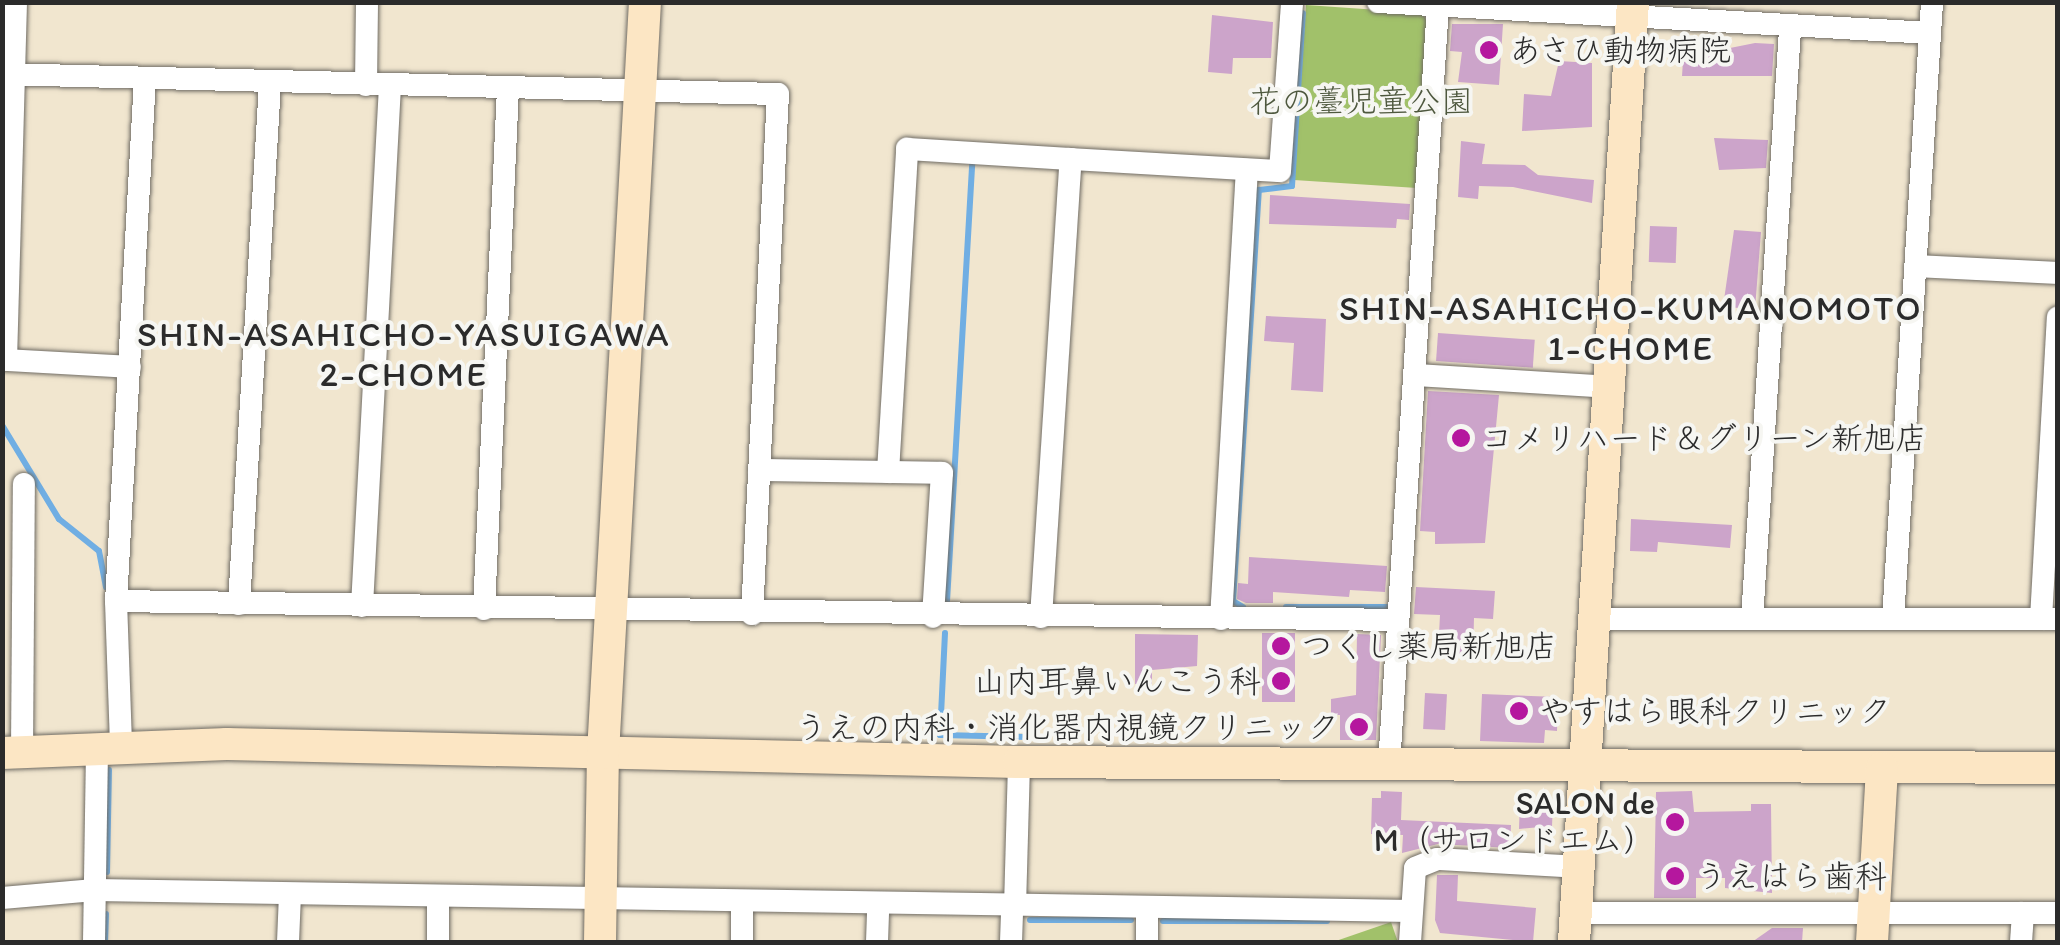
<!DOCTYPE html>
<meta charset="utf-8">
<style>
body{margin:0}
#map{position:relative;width:2060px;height:945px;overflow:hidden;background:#f1e6cf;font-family:Itim,"Klee One",sans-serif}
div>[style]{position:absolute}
.green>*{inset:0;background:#a1c16a;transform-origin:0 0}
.stream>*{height:6px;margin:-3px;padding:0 3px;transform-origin:3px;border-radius:3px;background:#70aee3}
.building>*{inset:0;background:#cca4ca;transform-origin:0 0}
.roads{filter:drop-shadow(0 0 2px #706c64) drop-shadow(0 0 2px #706c64)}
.street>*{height:22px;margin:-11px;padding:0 11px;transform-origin:11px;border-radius:11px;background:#fff}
.secondary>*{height:32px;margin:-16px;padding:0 16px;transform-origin:16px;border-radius:16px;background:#fce6c4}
.dots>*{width:28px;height:28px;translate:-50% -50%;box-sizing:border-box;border:5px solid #f6f6f2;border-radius:50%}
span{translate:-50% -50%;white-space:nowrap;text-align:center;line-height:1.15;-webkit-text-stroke:8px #f6f6f2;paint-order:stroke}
.poi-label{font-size:32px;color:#2b2b2b}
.left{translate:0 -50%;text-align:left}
.right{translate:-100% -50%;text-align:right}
.park-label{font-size:32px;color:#4e583e}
.neighbourhood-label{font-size:35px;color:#2b2b2b;letter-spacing:2.5px}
.frame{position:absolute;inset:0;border:5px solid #2b2b2b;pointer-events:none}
</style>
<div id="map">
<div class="green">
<i style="clip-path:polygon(1306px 5px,1422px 13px,1428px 23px,1417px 188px,1294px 180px)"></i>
<i style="left:1391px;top:922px;width:21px;height:150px;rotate:71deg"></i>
</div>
<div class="stream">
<i style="left:2px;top:425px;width:110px;rotate:58.8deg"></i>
<i style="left:59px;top:519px;width:51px;rotate:38.7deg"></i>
<i style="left:99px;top:551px;width:37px;rotate:79deg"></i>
<i style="left:947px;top:601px;width:439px;rotate:-86.7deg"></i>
<i style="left:1243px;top:607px;width:12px;rotate:-149deg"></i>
<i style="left:1233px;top:601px;width:412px;rotate:-86.4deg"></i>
<i style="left:1259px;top:190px;width:33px;rotate:-7deg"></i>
<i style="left:1292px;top:186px;width:173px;rotate:-86.4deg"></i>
<i style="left:1286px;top:607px;width:102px"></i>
<i style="left:945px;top:633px;width:102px;rotate:92.8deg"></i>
<i style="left:940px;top:735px;width:88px;rotate:1.3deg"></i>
<i style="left:107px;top:872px;width:102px;rotate:-88.9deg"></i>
<i style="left:1030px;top:920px;width:101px"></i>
<i style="left:1163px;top:921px;width:164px"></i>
<i style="left:105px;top:942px;width:28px;rotate:-88deg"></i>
</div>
<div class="building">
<i style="clip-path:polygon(1212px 15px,1273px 22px,1271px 58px,1233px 58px,1232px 74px,1208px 72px)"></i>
<i style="clip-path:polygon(1452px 24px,1503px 24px,1499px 85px,1458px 82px,1462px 52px,1450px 51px)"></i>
<i style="clip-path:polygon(1755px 43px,1774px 44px,1772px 76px,1682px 76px,1684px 46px,1725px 49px)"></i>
<i style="clip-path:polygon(1559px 61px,1592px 63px,1592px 127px,1522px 131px,1524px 94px,1551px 96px)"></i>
<i style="clip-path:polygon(1714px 138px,1768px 140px,1766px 168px,1719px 170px)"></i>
<i style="clip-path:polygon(1461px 141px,1485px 144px,1482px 164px,1525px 165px,1538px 175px,1594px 180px,1592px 203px,1513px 187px,1479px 186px,1478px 199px,1458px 197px)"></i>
<i style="clip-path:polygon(1270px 195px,1410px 204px,1409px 220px,1397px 219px,1396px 228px,1269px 224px)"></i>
<i style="left:1650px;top:226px;width:27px;height:36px;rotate:2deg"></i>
<i style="clip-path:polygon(1734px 230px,1761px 232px,1755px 309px,1723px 307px)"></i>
<i style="clip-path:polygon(1266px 316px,1326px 319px,1323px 392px,1291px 390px,1294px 343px,1264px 341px)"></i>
<i style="left:1438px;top:333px;width:97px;height:28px;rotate:4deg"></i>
<i style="clip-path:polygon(1428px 391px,1499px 395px,1485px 543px,1435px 544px,1435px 532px,1420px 531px)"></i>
<i style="clip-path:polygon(1631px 519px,1732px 525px,1730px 548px,1658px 542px,1657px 552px,1630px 551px)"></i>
<i style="clip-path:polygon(1249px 557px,1387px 566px,1385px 592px,1350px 590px,1349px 597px,1273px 592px,1273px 603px,1246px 603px,1237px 599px,1238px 583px,1248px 584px)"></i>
<i style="clip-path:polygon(1416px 587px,1495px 591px,1493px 619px,1474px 618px,1473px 655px,1438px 653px,1440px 615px,1414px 614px)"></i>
<i style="left:1262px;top:633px;width:33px;height:69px"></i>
<i style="clip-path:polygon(1135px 634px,1198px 635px,1197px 666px,1152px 670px,1152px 684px,1135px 684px)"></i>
<i style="clip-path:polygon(1357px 634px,1381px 635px,1376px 740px,1340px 740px,1340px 715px,1331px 715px,1331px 699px,1356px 695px)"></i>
<i style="left:1425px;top:693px;width:22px;height:36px;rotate:3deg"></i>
<i style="clip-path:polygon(1482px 694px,1558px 697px,1557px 731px,1545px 730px,1544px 743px,1480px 741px)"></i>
<i style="clip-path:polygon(1381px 791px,1402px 792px,1401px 820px,1511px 825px,1510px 848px,1438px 844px,1402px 853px,1403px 835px,1371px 834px,1372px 798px,1381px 798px)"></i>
<i style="clip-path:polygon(1692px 791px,1694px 812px,1751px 811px,1751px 804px,1771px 804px,1772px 893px,1725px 888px,1725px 878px,1696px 878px,1696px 898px,1654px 898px,1656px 792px)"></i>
<i style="clip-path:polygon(1520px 801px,1553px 803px,1552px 826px,1519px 829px)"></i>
<i style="clip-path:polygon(1437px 875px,1458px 875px,1457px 901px,1536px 908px,1533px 942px,1440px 933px,1435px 920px)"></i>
<i style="clip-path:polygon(1772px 928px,1803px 928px,1802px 942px,1752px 942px)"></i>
</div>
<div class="roads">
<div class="street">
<i style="left:16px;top:2px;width:358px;rotate:91.6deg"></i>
<i style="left:6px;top:360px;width:124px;rotate:3.2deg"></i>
<i style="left:1378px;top:2px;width:553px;rotate:3.21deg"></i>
<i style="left:2px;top:74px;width:776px;rotate:1.48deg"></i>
<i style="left:778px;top:94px;width:521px;rotate:92.86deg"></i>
<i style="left:145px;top:78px;width:524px;rotate:93.17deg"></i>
<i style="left:116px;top:601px;width:1282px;rotate:0.85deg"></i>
<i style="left:366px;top:85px;width:83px;rotate:-89.3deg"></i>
<i style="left:1916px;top:266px;width:142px;rotate:2.8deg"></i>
<i style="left:1415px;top:375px;width:194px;rotate:3.5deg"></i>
<i style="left:759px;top:470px;width:183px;rotate:0.9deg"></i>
<i style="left:942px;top:473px;width:144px;rotate:93.6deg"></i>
<i style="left:888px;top:472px;width:324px;rotate:-86.6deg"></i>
<i style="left:907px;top:149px;width:164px;rotate:3.5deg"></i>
<i style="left:116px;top:601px;width:145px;rotate:88deg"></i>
<i style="left:239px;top:604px;width:522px;rotate:-86.59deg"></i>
<i style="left:362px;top:606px;width:521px;rotate:-86.92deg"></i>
<i style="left:484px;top:609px;width:521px;rotate:-87.36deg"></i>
<i style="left:1041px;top:617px;width:459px;rotate:-86.3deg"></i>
<i style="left:1071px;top:159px;width:209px;rotate:3.3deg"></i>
<i style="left:1280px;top:171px;width:169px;rotate:-85.9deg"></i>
<i style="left:1221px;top:619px;width:450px;rotate:-86.7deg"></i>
<i style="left:1594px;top:619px;width:464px"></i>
<i style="left:1752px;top:619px;width:591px;rotate:-86.31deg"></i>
<i style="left:1893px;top:619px;width:618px;rotate:-86.38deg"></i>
<i style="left:2041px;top:619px;width:302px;rotate:-86.8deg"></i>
<i style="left:22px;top:751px;width:267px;rotate:-89.6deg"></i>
<i style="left:1389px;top:765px;width:761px;rotate:-86.31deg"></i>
<i style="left:2px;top:898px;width:93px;rotate:-4.9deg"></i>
<i style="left:95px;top:890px;width:1317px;rotate:0.91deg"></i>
<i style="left:1015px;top:907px;width:145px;rotate:-88.4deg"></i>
<i style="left:1576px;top:913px;width:482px"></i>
<i style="left:94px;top:942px;width:194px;rotate:-89.1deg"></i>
<i style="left:288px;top:942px;width:47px;rotate:-87.6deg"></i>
<i style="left:438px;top:942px;width:44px;rotate:-90deg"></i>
<i style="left:742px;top:942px;width:39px;rotate:-90deg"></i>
<i style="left:877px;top:942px;width:37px;rotate:-88deg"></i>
<i style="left:1011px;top:942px;width:35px;rotate:-88deg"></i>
<i style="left:1147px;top:942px;width:32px;rotate:-90deg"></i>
<i style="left:1410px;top:942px;width:74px;rotate:-86.1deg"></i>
<i style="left:1415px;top:868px;width:24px;rotate:-22deg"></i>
<i style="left:1437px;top:859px;width:142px;rotate:3.2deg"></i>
<i style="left:2021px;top:942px;width:29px;rotate:-86deg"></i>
</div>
<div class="secondary">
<i style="left:2px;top:753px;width:225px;rotate:-2.3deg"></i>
<i style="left:227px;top:744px;width:792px;rotate:1.3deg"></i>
<i style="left:1019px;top:762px;width:1039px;rotate:0.33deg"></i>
<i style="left:600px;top:942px;width:189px;rotate:-89.1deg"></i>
<i style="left:603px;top:753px;width:752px;rotate:-86.8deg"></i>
<i style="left:1574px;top:942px;width:942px;rotate:-86.41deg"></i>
<i style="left:1872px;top:942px;width:174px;rotate:-86.7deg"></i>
</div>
</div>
<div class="dots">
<i style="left:1489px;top:50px;background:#b5179e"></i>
<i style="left:1461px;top:438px;background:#b5179e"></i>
<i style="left:1281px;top:646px;background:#b5179e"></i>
<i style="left:1281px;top:681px;background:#b5179e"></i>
<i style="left:1519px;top:711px;background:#b5179e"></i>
<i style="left:1359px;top:727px;background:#b5179e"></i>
<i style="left:1675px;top:822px;background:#b5179e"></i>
<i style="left:1675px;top:876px;background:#b5179e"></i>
</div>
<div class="poi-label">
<span class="left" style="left:1509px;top:50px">あさひ動物病院</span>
<span class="left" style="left:1481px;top:438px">コメリハード＆グリーン新旭店</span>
<span class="left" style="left:1301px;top:646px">つくし薬局新旭店</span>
<span class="right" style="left:1261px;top:681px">山内耳鼻いんこう科</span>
<span class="left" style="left:1539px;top:711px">やすはら眼科クリニック</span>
<span class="right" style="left:1339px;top:727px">うえの内科・消化器内視鏡クリニック</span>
<span class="right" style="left:1655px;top:822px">SALON de<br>M（サロンドエム）</span>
<span class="left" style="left:1695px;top:876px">うえはら歯科</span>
</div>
<div class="park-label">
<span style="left:1361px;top:101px">花の薹児童公園</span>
</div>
<div class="neighbourhood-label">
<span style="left:1631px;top:328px">SHIN-ASAHICHO-KUMANOMOTO<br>1-CHOME</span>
<span style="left:404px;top:354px">SHIN-ASAHICHO-YASUIGAWA<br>2-CHOME</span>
</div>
<div class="frame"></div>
</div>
